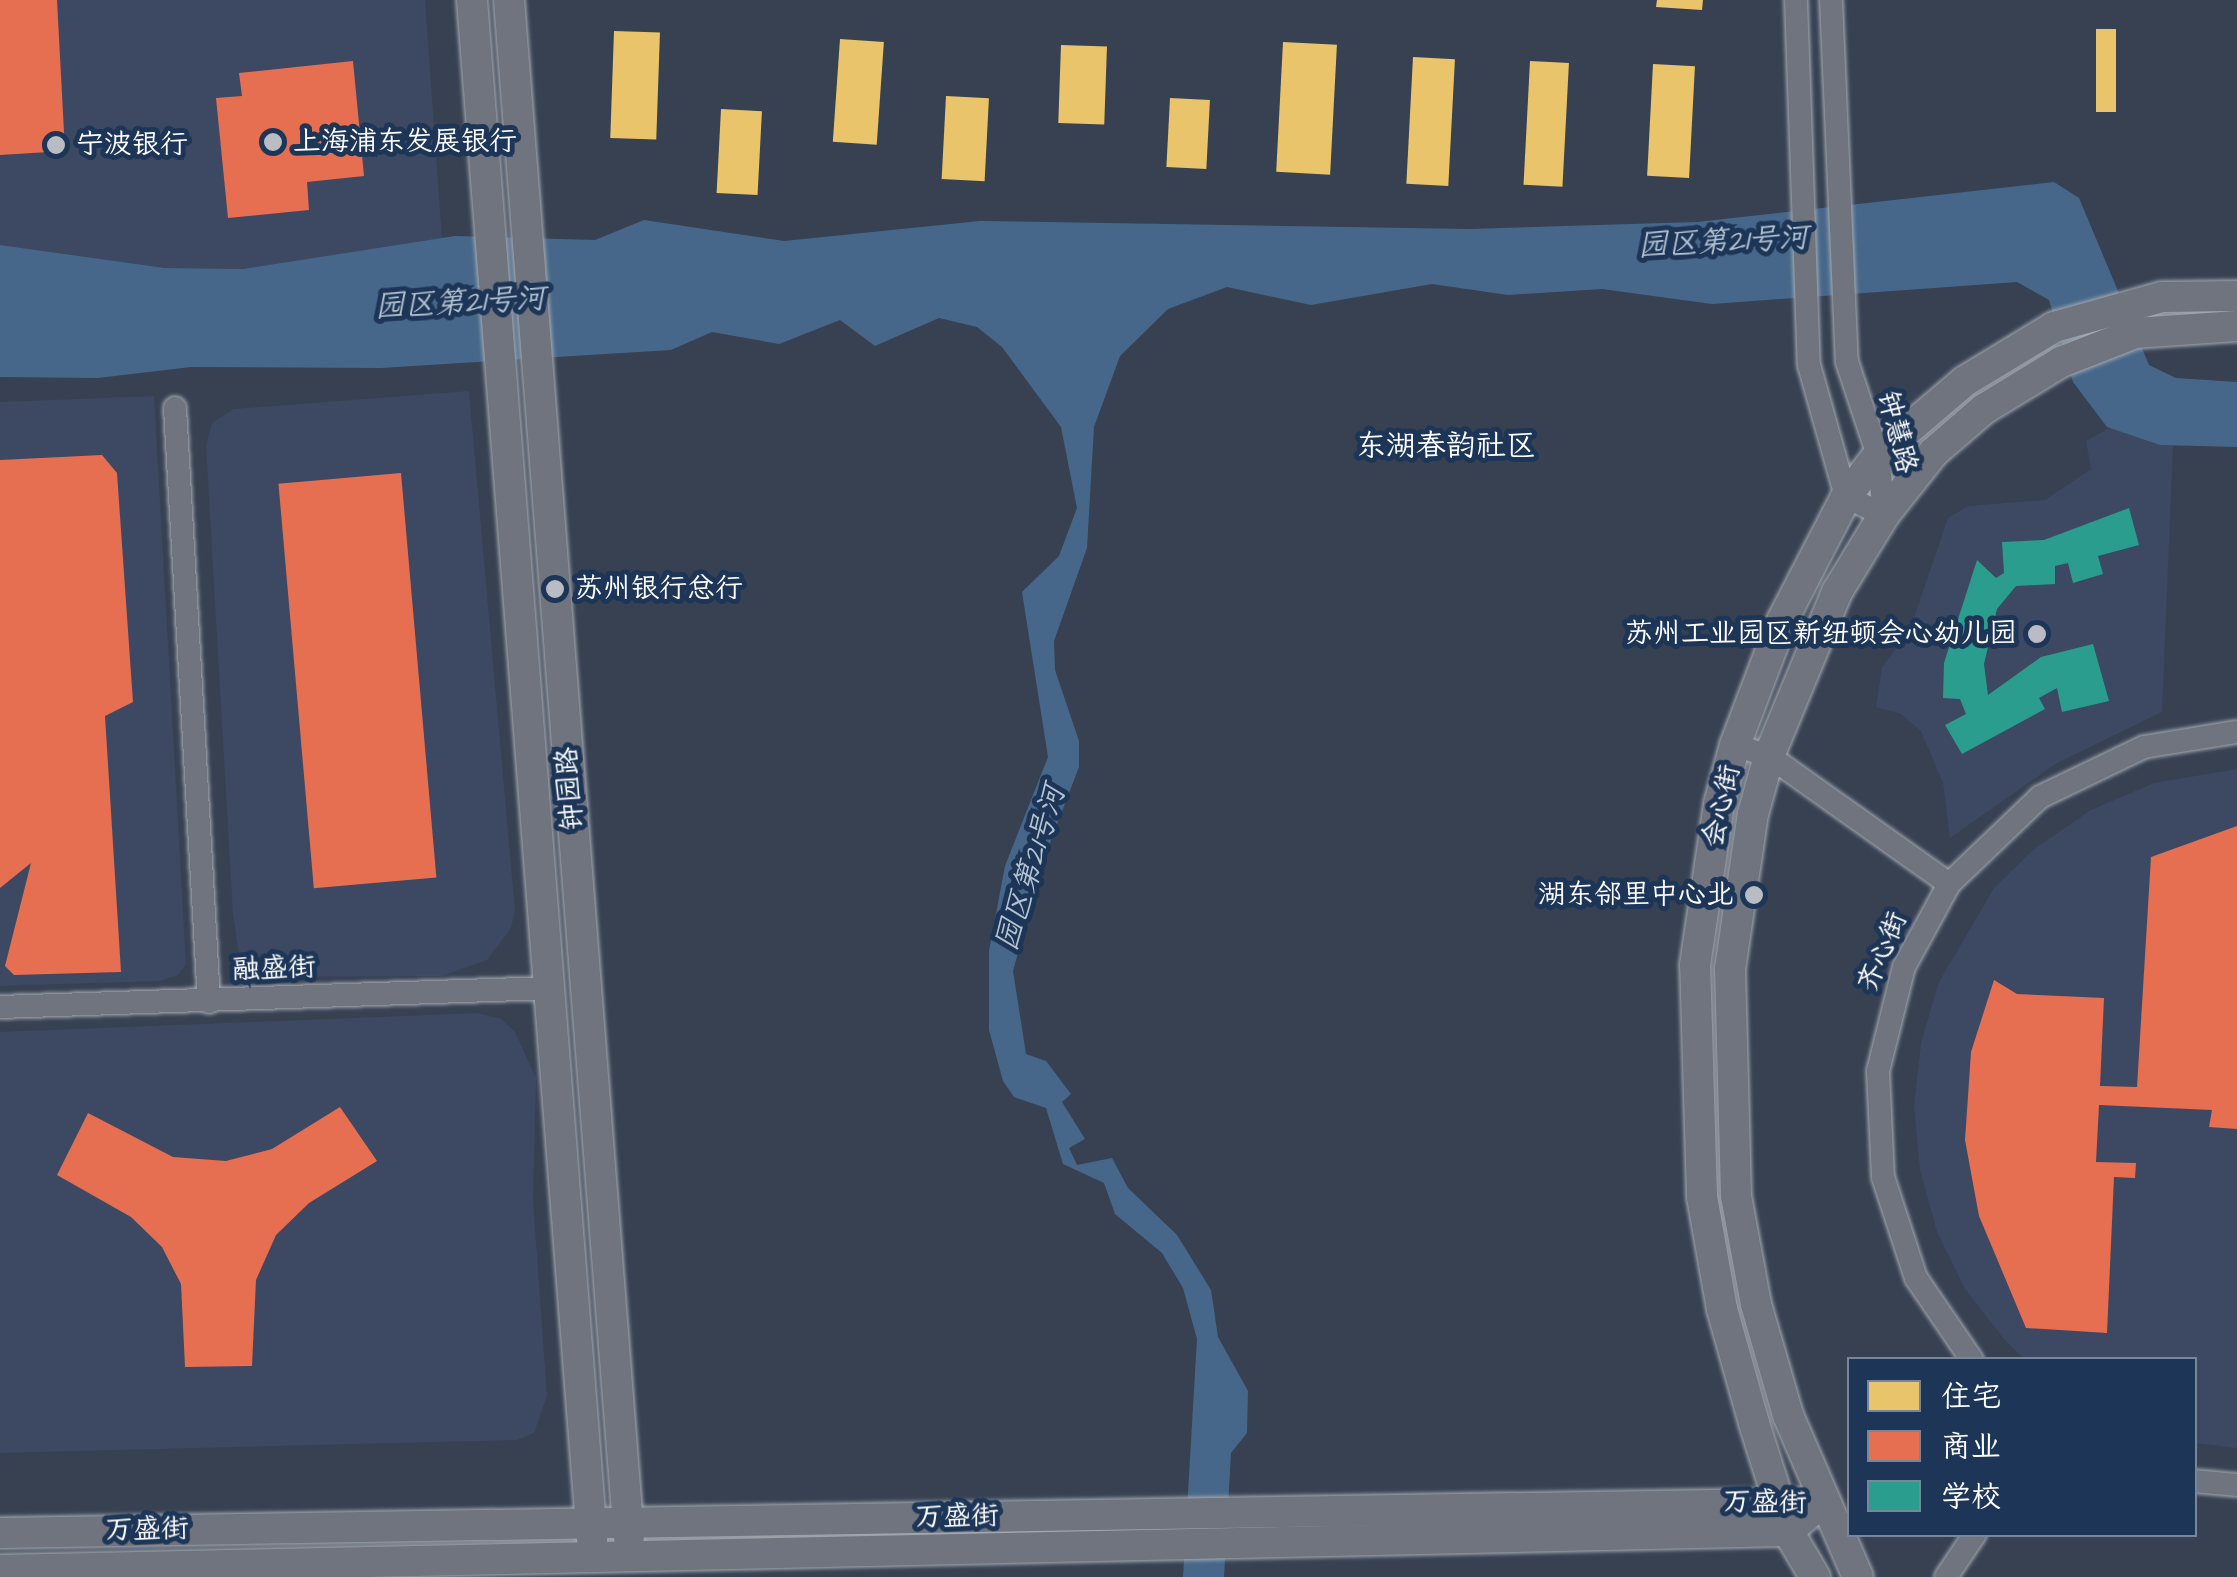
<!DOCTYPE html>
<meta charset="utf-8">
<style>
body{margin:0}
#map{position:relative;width:2237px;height:1577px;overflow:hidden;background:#374152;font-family:"Architects Daughter","LXGW WenKai TC",sans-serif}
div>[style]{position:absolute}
.built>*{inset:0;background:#3d4862}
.water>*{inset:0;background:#46678a}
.homes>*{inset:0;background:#e9c46a;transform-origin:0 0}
.shops>*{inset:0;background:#e76f51;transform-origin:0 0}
.schools>*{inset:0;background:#2a9d8f}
.roads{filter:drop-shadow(0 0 2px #a5aab1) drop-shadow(0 0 2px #a5aab1)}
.minor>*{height:22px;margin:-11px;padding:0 11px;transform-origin:11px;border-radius:11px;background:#6f747e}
.major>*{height:30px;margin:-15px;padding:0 15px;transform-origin:15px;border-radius:15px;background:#6f747e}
.dots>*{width:28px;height:28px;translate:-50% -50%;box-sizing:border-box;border:5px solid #1d3557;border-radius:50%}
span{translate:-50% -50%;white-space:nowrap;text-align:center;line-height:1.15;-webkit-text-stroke:10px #1d3557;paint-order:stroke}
.poi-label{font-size:28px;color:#fff}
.left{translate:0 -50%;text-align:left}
.right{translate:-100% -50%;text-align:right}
.street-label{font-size:28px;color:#fff}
.water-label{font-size:30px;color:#b5c4d2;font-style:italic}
.neighbourhood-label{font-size:30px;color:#fff}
.legend{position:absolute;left:1847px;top:1357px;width:350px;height:180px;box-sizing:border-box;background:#1d3557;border:2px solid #77869a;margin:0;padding:12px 18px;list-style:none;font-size:30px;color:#fff}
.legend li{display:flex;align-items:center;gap:20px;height:50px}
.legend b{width:50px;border:2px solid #77869a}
</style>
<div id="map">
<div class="built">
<i style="clip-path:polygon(0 0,425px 0,442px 239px,243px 269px,165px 268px,0 245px)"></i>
<i style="clip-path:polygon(469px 391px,515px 911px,511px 928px,487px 960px,442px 976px,261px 977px,239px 954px,233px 915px,206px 446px,212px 423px,233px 409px)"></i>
<i style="clip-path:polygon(154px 396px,186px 964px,178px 975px,160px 981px,0 986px,0 402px)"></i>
<i style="clip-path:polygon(2109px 428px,2173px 446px,2162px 712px,2057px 763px,1950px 838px,1943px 783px,1921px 731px,1901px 714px,1876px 707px,1882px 667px,1909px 632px,1948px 518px,1968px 506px,2045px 500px,2091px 469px,2086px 441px)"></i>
<i style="clip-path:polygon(2237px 769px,2237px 1448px,2195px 1443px,2194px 1360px,2025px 1360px,2004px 1339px,1965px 1289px,1937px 1232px,1920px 1170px,1914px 1106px,1921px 1043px,1939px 982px,1994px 888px,2034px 849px,2091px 810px,2154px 783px)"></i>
<i style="clip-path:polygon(478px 1013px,501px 1019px,515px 1032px,536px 1078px,533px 1200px,547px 1396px,534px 1433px,517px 1440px,0 1453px,0 1032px)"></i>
</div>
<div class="water">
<i style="clip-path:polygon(2054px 182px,2079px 198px,2149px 365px,2176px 378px,2237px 382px,2237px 447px,2160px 445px,2107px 427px,2073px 382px,2049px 300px,2017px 282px,1712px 304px,1602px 289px,1508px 295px,1432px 284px,1311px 305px,1227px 287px,1168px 309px,1120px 356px,1094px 427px,1087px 548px,1054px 641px,1055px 670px,1079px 741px,1079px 767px,1043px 861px,1013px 971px,1026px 1054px,1046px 1061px,1071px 1094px,1062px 1102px,1085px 1139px,1069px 1148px,1077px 1165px,1112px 1158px,1128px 1188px,1177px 1235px,1211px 1290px,1218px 1337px,1248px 1391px,1247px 1433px,1231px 1453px,1224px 1577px,1183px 1577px,1197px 1339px,1183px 1288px,1162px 1253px,1115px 1214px,1104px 1183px,1063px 1164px,1046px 1108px,1014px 1097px,1003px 1081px,989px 1030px,989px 951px,1005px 866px,1048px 757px,1022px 592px,1059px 556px,1077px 508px,1061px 427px,1002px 347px,977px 327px,939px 318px,875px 346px,840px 320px,779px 344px,712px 332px,671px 350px,381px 368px,191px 367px,98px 378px,0 377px,0 245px,165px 268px,243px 269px,455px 236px,595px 240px,644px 220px,784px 241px,980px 221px,1470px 229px,1697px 222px)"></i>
</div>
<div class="homes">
<i style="clip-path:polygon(1657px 0,1703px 0,1702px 10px,1656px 7px)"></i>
<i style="left:2096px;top:29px;width:20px;height:83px"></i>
<i style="left:614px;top:31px;width:46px;height:107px;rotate:2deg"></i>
<i style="left:840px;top:39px;width:44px;height:103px;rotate:4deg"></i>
<i style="left:1283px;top:42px;width:54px;height:130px;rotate:3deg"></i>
<i style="left:1061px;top:45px;width:46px;height:78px;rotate:2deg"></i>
<i style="left:1413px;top:57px;width:42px;height:127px;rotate:3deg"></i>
<i style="left:1530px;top:61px;width:39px;height:124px;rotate:3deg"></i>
<i style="left:1653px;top:64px;width:42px;height:112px;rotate:3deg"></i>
<i style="left:946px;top:96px;width:43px;height:83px;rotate:3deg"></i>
<i style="left:1170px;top:98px;width:40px;height:69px;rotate:3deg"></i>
<i style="left:721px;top:109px;width:41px;height:84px;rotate:3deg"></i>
</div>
<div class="shops">
<i style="clip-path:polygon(0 0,57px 0,65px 151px,0 155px)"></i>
<i style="clip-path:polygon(353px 61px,364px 176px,307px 182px,309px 210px,228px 218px,216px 98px,242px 96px,239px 73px)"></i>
<i style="clip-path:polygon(102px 455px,117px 473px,133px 702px,105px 716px,121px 972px,14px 975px,5px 966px,31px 863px,0 888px,0 460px)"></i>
<i style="left:401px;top:473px;width:406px;height:123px;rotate:85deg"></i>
<i style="clip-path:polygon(2237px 826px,2237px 1129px,2209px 1127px,2212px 1110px,2099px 1105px,2096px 1162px,2136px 1163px,2135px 1178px,2114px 1177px,2107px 1333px,2026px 1328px,1979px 1216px,1965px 1140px,1971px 1052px,1994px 980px,2017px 994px,2104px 998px,2100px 1086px,2137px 1087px,2151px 857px)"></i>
<i style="clip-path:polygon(340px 1107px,377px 1161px,309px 1203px,276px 1235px,256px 1280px,252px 1366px,185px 1367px,181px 1284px,162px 1247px,131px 1217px,57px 1175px,88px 1113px,173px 1157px,226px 1161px,272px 1149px)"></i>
</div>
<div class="schools">
<i style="clip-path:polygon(2129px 508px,2139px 545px,2098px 556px,2103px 574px,2073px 583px,2068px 563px,2055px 566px,2055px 584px,2016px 586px,1997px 609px,1984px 664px,1988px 695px,2041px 657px,2093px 644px,2109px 701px,2062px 712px,2057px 688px,2039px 698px,2045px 709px,1962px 754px,1945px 725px,1966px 714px,1960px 699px,1943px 698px,1944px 663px,1977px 560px,1996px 578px,2004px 573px,2002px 542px,2044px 540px)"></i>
</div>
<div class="roads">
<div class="minor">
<i style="left:1796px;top:0;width:365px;rotate:88deg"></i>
<i style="left:1809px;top:365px;width:137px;rotate:74.3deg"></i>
<i style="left:1846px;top:497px;width:42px;rotate:25.3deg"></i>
<i style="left:1831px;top:0;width:362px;rotate:87.5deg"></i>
<i style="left:1847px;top:362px;width:98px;rotate:71.6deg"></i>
<i style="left:1878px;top:455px;width:60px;rotate:84.3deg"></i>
<i style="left:175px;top:408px;width:595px;rotate:86.72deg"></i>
<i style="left:1735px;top:745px;width:36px;rotate:18deg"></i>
<i style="left:1769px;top:756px;width:221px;rotate:35.4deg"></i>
<i style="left:0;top:1007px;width:550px;rotate:-1.98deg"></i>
<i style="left:1972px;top:1360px;width:99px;rotate:-124.3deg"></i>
<i style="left:1916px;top:1278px;width:106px;rotate:-108.1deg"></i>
<i style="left:1883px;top:1177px;width:106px;rotate:-92.7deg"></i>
<i style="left:1878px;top:1071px;width:107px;rotate:-76deg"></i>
<i style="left:1904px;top:967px;width:94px;rotate:-61.5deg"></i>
<i style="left:1949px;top:884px;width:126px;rotate:-43.7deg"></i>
<i style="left:2040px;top:797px;width:115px;rotate:-25.7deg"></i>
<i style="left:2144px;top:747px;width:94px;rotate:-9.2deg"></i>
<i style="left:2194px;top:1481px;width:43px;rotate:5.3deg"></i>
<i style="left:1946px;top:1577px;width:52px;rotate:-56deg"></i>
</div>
<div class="major">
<i style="left:472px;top:0;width:1544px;rotate:85.54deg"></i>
<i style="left:509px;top:0;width:1542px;rotate:85.54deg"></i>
<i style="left:0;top:1533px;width:1821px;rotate:-0.94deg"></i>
<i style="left:0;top:1570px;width:1788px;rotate:-1.25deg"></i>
<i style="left:1788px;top:1531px;width:43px;rotate:-40.3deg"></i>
<i style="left:1815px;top:1577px;width:53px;rotate:-120.4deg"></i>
<i style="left:1788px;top:1531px;width:113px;rotate:-107.5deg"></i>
<i style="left:1754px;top:1423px;width:118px;rotate:-105.7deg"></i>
<i style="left:1722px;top:1309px;width:114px;rotate:-100.1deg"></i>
<i style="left:1702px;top:1197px;width:232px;rotate:-91.7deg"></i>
<i style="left:1695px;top:965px;width:163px;rotate:-81.5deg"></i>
<i style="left:1719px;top:804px;width:61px;rotate:-74.8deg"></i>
<i style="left:1735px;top:745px;width:133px;rotate:-69.2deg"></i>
<i style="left:1782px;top:621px;width:140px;rotate:-62.7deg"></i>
<i style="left:1846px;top:497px;width:53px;rotate:-52.7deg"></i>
<i style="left:1878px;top:455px;width:114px;rotate:-40.4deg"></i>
<i style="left:1965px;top:381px;width:104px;rotate:-31.2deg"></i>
<i style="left:2054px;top:327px;width:112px;rotate:-15.5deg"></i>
<i style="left:2162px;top:297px;width:75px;rotate:-0.8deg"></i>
<i style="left:1858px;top:1577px;width:176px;rotate:-113.4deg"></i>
<i style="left:1788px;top:1415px;width:116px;rotate:-106.1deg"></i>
<i style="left:1756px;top:1304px;width:110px;rotate:-100.5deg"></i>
<i style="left:1736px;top:1196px;width:227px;rotate:-91.5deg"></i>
<i style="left:1730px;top:969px;width:157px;rotate:-81.6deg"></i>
<i style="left:1753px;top:814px;width:60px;rotate:-74.6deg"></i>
<i style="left:1769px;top:756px;width:178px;rotate:-67.5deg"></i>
<i style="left:1837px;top:592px;width:90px;rotate:-58.6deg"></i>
<i style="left:1884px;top:515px;width:80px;rotate:-51.6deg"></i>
<i style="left:1934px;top:452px;width:66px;rotate:-40.7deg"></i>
<i style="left:1984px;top:409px;width:90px;rotate:-31.4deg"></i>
<i style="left:2061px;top:362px;width:79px;rotate:-21.4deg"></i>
<i style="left:2135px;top:333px;width:102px;rotate:-3.9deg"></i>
</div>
</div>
<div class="dots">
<i style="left:273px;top:142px;background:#b9bcc2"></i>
<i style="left:56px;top:145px;background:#b9bcc2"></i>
<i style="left:555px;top:589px;background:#b9bcc2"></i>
<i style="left:2037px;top:634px;background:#b9bcc2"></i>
<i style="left:1754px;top:895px;background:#b9bcc2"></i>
</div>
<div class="poi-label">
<span class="left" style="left:293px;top:142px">上海浦东发展银行</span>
<span class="left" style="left:76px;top:145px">宁波银行</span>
<span class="left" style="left:575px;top:589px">苏州银行总行</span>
<span class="right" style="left:2017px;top:634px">苏州工业园区新纽顿会心幼儿园</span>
<span class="right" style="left:1734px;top:895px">湖东邻里中心北</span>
</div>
<div class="street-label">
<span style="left:1897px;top:432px;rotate:76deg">钟慧路</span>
<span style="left:570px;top:789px;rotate:-94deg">钟园路</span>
<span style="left:1722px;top:806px;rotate:-77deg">会心街</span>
<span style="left:1883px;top:952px;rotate:-67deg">齐心街</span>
<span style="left:274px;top:969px;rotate:-2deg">融盛街</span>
<span style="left:1765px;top:1503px;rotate:1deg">万盛街</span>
<span style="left:957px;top:1517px;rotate:-1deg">万盛街</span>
<span style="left:147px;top:1530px;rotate:-1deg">万盛街</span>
</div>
<div class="water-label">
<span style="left:1723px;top:242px;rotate:-3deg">园区第21号河</span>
<span style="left:460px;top:303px;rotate:-3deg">园区第21号河</span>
<span style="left:1031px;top:868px;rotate:-73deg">园区第21号河</span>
</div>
<div class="neighbourhood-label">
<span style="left:1446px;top:446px">东湖春韵社区</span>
</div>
<ul class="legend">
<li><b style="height:28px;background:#e9c46a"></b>住宅</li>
<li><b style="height:28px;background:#e76f51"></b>商业</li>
<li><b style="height:28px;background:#2a9d8f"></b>学校</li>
</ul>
</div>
